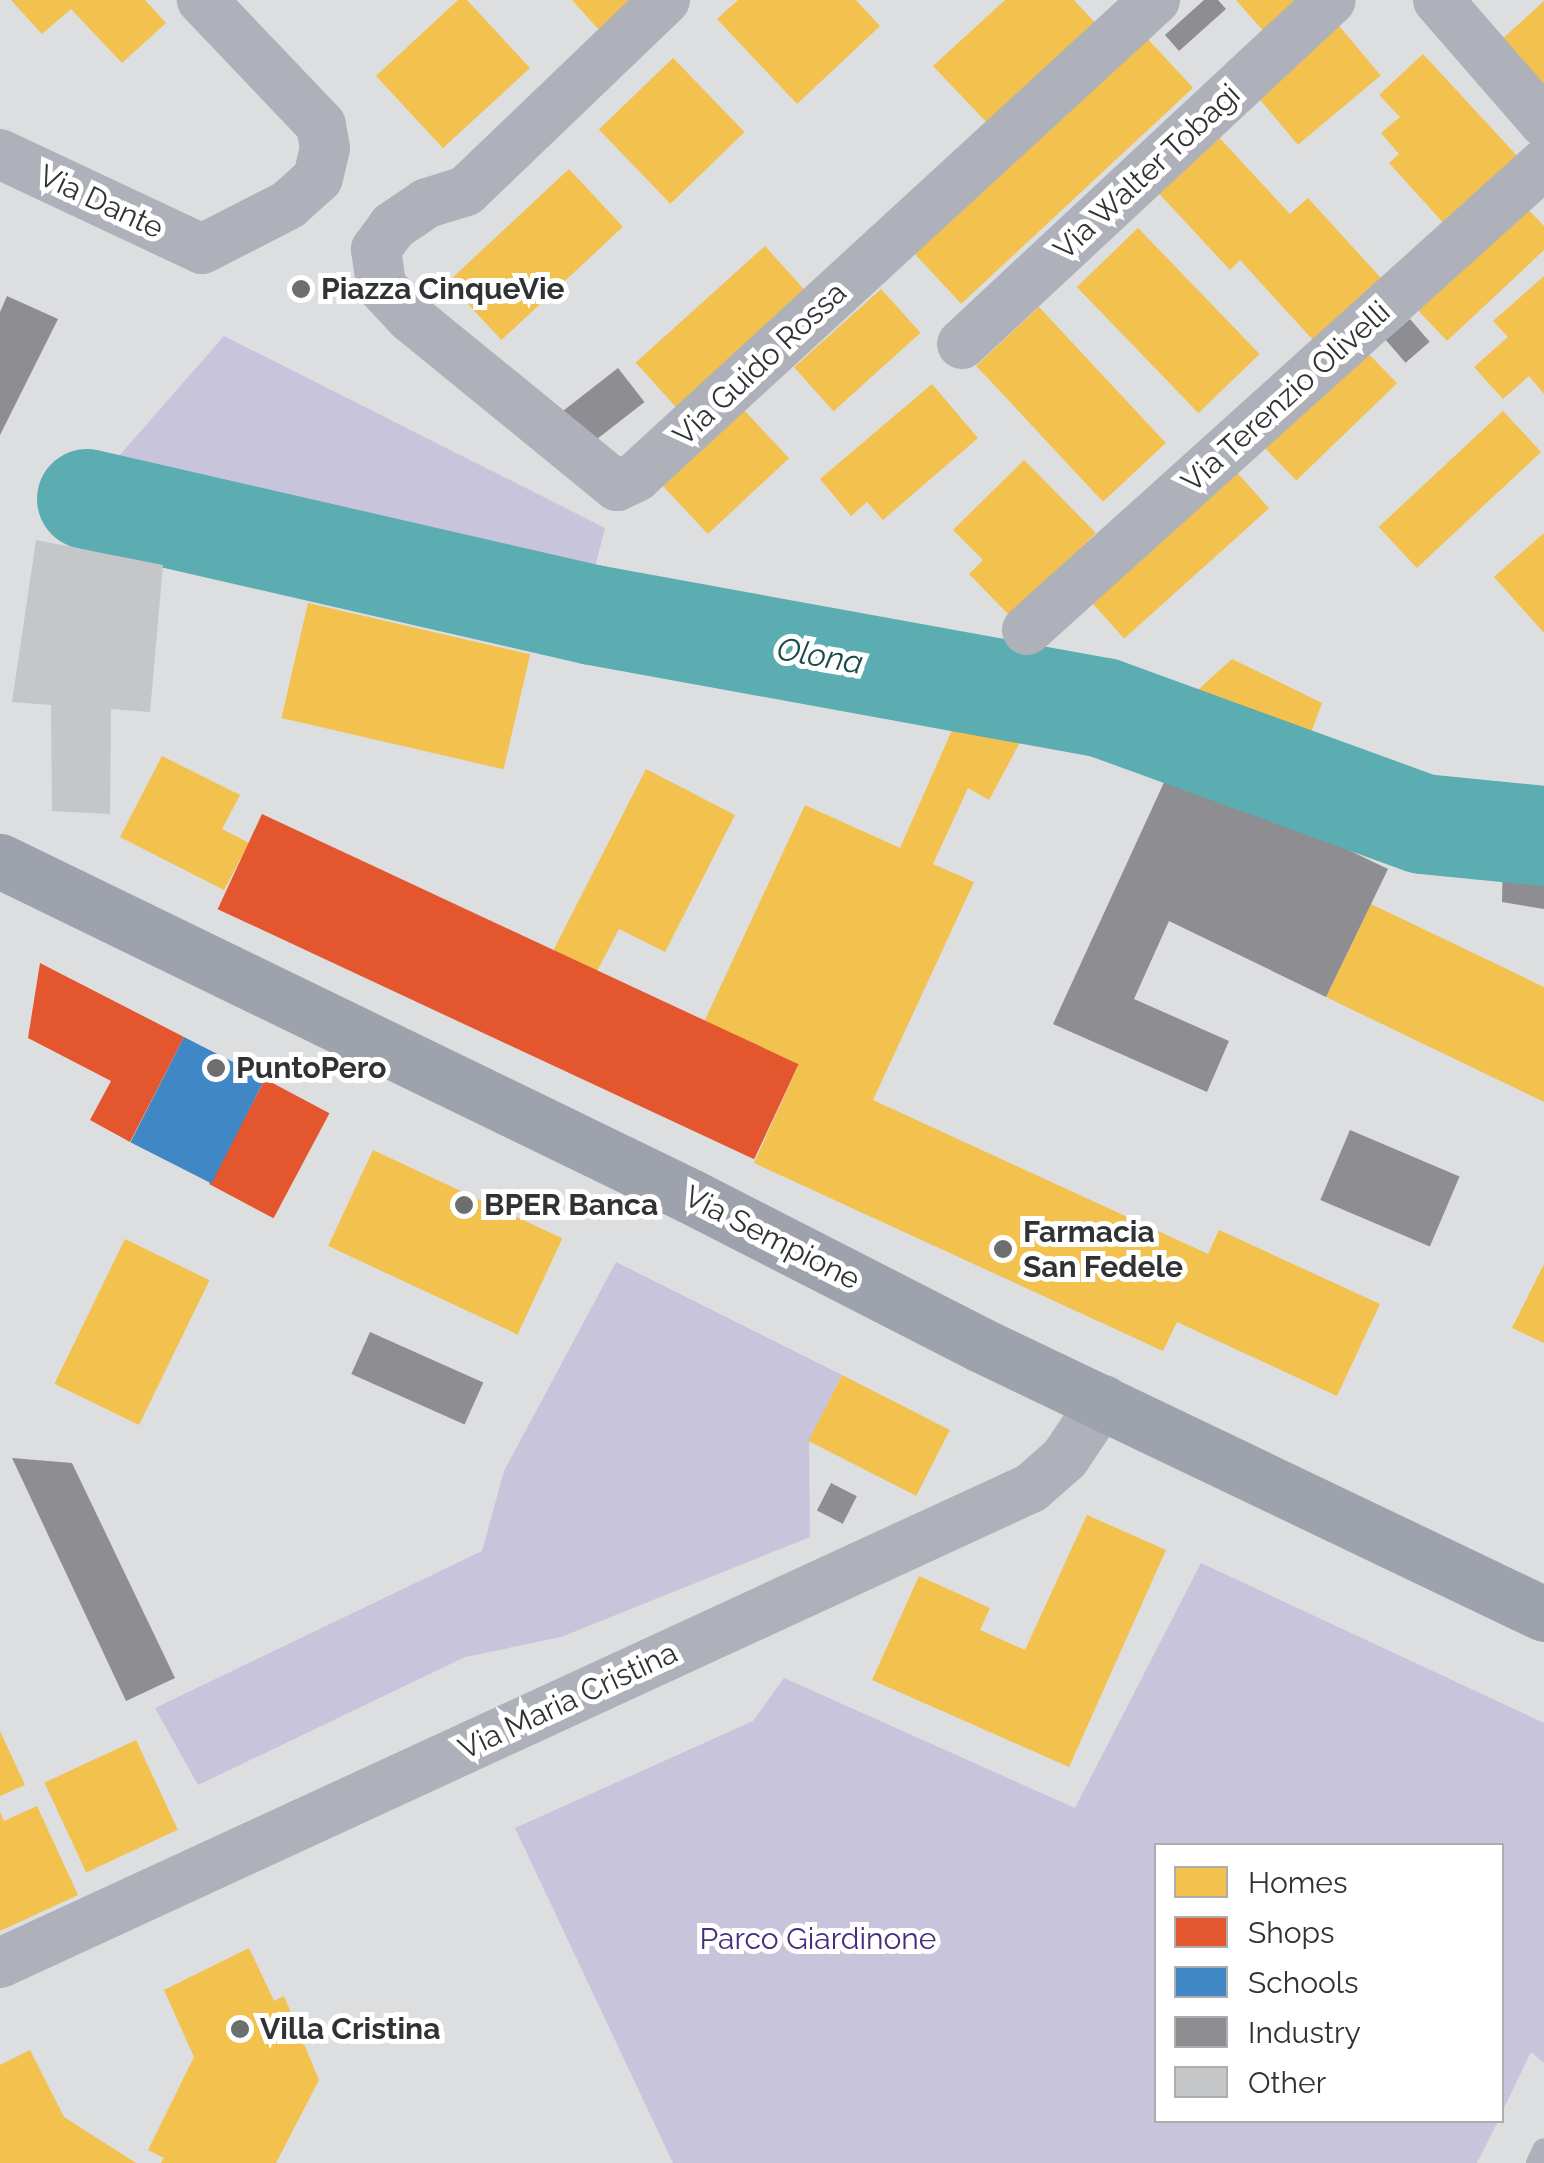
<!DOCTYPE html>
<style>
body{margin:0}
#map{position:relative;width:1544px;height:2163px;overflow:hidden;background:#dcdee0;font-family:Raleway,sans-serif}
div>[style]{position:absolute}
.green>*{inset:0;background:#c8c4dc}
.homes>*{inset:0;background:#f2c14e;transform-origin:0 0}
.shops>*{inset:0;background:#e4572e;transform-origin:0 0}
.schools>*{inset:0;background:#3f88c5;transform-origin:0 0}
.industry>*{inset:0;background:#8d8d92;transform-origin:0 0}
.river>*{height:100px;margin:-50px;padding:0 50px;transform-origin:50px;border-radius:50px;background:#5badb2}
.building>*{inset:0;background:#c4c6c7}
.lane>*{height:25px;margin:-12.5px;padding:0 12.5px;transform-origin:12.5px;border-radius:12.5px;background:#aeb1ba}
.street>*{height:50px;margin:-25px;padding:0 25px;transform-origin:25px;border-radius:25px;background:#aeb1ba}
.primary>*{height:55px;margin:-27.5px;padding:0 27.5px;transform-origin:27.5px;border-radius:27.5px;background:#9ea2ad}
.dots>*{width:28px;height:28px;translate:-50% -50%;box-sizing:border-box;border:5px solid #fff;border-radius:50%}
span{translate:-50% -50%;white-space:nowrap;text-align:center;line-height:1.15;-webkit-text-stroke:10px #fff;paint-order:stroke}
.street-label{font-size:30px;color:#313234}
.poi-label{font-size:30px;color:#313234;font-weight:700}
.left{translate:0 -50%;text-align:left}
.park-label{font-size:30px;color:#482d7c}
.water-label{font-size:32px;color:#1b4b4d;font-style:italic}
.legend{position:absolute;left:1154px;top:1843px;width:350px;height:280px;box-sizing:border-box;background:#fff;border:2px solid #adadae;margin:0;padding:12px 18px;list-style:none;font-size:30px;color:#313234}
.legend li{display:flex;align-items:center;gap:20px;height:50px}
.legend b{width:50px;border:2px solid #adadae}
</style>
<div id="map">
<div class="green">
<i style="clip-path:polygon(224px 336px,605px 528px,593px 575px,112px 464px)"></i>
<i style="clip-path:polygon(616px 1262px,842px 1375px,809px 1441px,810px 1537px,561px 1637px,465px 1657px,198px 1785px,155px 1708px,482px 1551px,504px 1471px)"></i>
<i style="clip-path:polygon(1201px 1563px,1544px 1723px,1544px 2063px,1531px 2052px,1502px 2112px,1502px 1846px,1156px 1846px,1156px 2120px,1498px 2121px,1477px 2163px,673px 2163px,515px 1828px,753px 1721px,784px 1678px,1075px 1808px)"></i>
</div>
<div class="homes">
<i style="clip-path:polygon(11px 0,145px 0,166px 23px,122px 63px,71px 9px,42px 34px)"></i>
<i style="clip-path:polygon(458px 0,467px 0,530px 68px,443px 148px,376px 76px)"></i>
<i style="clip-path:polygon(572px 0,633px 0,600px 31px)"></i>
<i style="clip-path:polygon(738px 0,856px 0,880px 26px,797px 104px,717px 19px)"></i>
<i style="clip-path:polygon(1005px 0,1074px 0,1100px 28px,992px 128px,933px 66px)"></i>
<i style="clip-path:polygon(1236px 0,1302px 0,1265px 33px)"></i>
<i style="clip-path:polygon(1544px 1px,1544px 90px,1499px 42px)"></i>
<i style="left:1335px;top:21px;width:71px;height:108px;rotate:50deg"></i>
<i style="left:1144px;top:35px;width:72px;height:317px;rotate:47deg"></i>
<i style="clip-path:polygon(1423px 54px,1520px 159px,1446px 226px,1389px 163px,1399px 154px,1381px 133px,1400px 117px,1379px 95px)"></i>
<i style="left:673px;top:58px;width:103px;height:103px;rotate:46deg"></i>
<i style="clip-path:polygon(1214px 132px,1290px 214px,1308px 198px,1381px 278px,1313px 340px,1240px 260px,1230px 270px,1153px 187px)"></i>
<i style="left:569px;top:169px;width:79px;height:166px;rotate:47deg"></i>
<i style="clip-path:polygon(1522px 203px,1544px 226px,1544px 250px,1447px 341px,1413px 305px)"></i>
<i style="left:1138px;top:228px;width:175px;height:85px;rotate:46deg"></i>
<i style="left:765px;top:246px;width:69px;height:174px;rotate:48deg"></i>
<i style="clip-path:polygon(1544px 276px,1544px 394px,1529px 376px,1503px 399px,1474px 367px,1508px 337px,1493px 321px)"></i>
<i style="left:881px;top:289px;width:59px;height:117px;rotate:48deg"></i>
<i style="left:1039px;top:307px;width:186px;height:86px;rotate:47deg"></i>
<i style="left:1363px;top:348px;width:49px;height:140px;rotate:46deg"></i>
<i style="clip-path:polygon(932px 384px,978px 438px,883px 520px,867px 502px,851px 516px,820px 479px)"></i>
<i style="left:744px;top:410px;width:66px;height:111px;rotate:47deg"></i>
<i style="left:1503px;top:411px;width:56px;height:170px;rotate:47deg"></i>
<i style="clip-path:polygon(1024px 460px,1096px 533px,1011px 617px,969px 574px,983px 560px,953px 530px)"></i>
<i style="left:1233px;top:468px;width:54px;height:195px;rotate:48deg"></i>
<i style="clip-path:polygon(1544px 533px,1544px 633px,1494px 577px)"></i>
<i style="left:308px;top:603px;width:228px;height:118px;rotate:13deg"></i>
<i style="clip-path:polygon(1232px 659px,1322px 703px,1304px 752px,1179px 707px)"></i>
<i style="clip-path:polygon(956px 721px,1025px 733px,989px 800px,968px 788px,933px 864px,974px 882px,873px 1100px,1208px 1254px,1219px 1230px,1380px 1304px,1337px 1396px,1177px 1322px,1163px 1351px,754px 1163px,798px 1066px,704px 1022px,805px 805px,900px 848px)"></i>
<i style="clip-path:polygon(162px 756px,240px 795px,222px 829px,249px 843px,224px 890px,120px 837px)"></i>
<i style="clip-path:polygon(646px 769px,735px 815px,665px 952px,619px 929px,596px 973px,552px 953px)"></i>
<i style="clip-path:polygon(1371px 904px,1544px 987px,1544px 1102px,1326px 997px)"></i>
<i style="left:373px;top:1150px;width:209px;height:106px;rotate:25deg"></i>
<i style="left:125px;top:1239px;width:94px;height:161px;rotate:26deg"></i>
<i style="clip-path:polygon(1544px 1264px,1544px 1343px,1512px 1328px)"></i>
<i style="left:842px;top:1375px;width:121px;height:74px;rotate:27deg"></i>
<i style="clip-path:polygon(1087px 1515px,1166px 1550px,1069px 1767px,872px 1680px,919px 1576px,990px 1608px,980px 1630px,1025px 1650px)"></i>
<i style="clip-path:polygon(0 1731px,25px 1785px,0 1796px)"></i>
<i style="left:136px;top:1740px;width:99px;height:101px;rotate:65deg"></i>
<i style="clip-path:polygon(37px 1806px,78px 1895px,0 1931px,0 1812px,4px 1821px)"></i>
<i style="clip-path:polygon(249px 1948px,274px 2001px,284px 1996px,319px 2080px,276px 2163px,161px 2163px,164px 2158px,148px 2150px,194px 2057px,164px 1990px)"></i>
<i style="clip-path:polygon(30px 2050px,64px 2117px,136px 2163px,0 2163px,0 2065px)"></i>
</div>
<div class="shops">
<i style="left:262px;top:814px;width:592px;height:105px;rotate:25deg"></i>
<i style="clip-path:polygon(40px 963px,184px 1037px,130px 1142px,90px 1120px,111px 1081px,28px 1038px)"></i>
<i style="left:265px;top:1079px;width:73px;height:119px;rotate:28deg"></i>
</div>
<div class="schools">
<i style="left:184px;top:1037px;width:91px;height:118px;rotate:27deg"></i>
</div>
<div class="industry">
<i style="clip-path:polygon(1204px 0,1218px 0,1226px 9px,1179px 51px,1165px 35px)"></i>
<i style="clip-path:polygon(7px 296px,58px 319px,0 435px,0 312px)"></i>
<i style="left:1410px;top:319px;width:30px;height:32px;rotate:49deg"></i>
<i style="left:618px;top:368px;width:43px;height:76px;rotate:52deg"></i>
<i style="clip-path:polygon(1172px 765px,1388px 869px,1326px 997px,1169px 921px,1134px 999px,1229px 1041px,1207px 1092px,1053px 1024px)"></i>
<i style="clip-path:polygon(1503px 855px,1544px 859px,1544px 909px,1502px 902px)"></i>
<i style="left:1350px;top:1130px;width:119px;height:76px;rotate:23deg"></i>
<i style="left:370px;top:1332px;width:124px;height:46px;rotate:24deg"></i>
<i style="clip-path:polygon(12px 1458px,72px 1463px,175px 1678px,126px 1701px)"></i>
<i style="left:831px;top:1483px;width:29px;height:31px;rotate:27deg"></i>
</div>
<div class="river">
<i style="left:87px;top:499px;width:519px;rotate:12.91deg"></i>
<i style="left:593px;top:615px;width:519px;rotate:10.31deg"></i>
<i style="left:1104px;top:708px;width:339px;rotate:20deg"></i>
<i style="left:1423px;top:824px;width:122px;rotate:5.7deg"></i>
</div>
<div class="building">
<i style="clip-path:polygon(36px 540px,163px 565px,150px 712px,111px 709px,110px 814px,52px 811px,51px 705px,12px 702px)"></i>
</div>
<div class="lane">
<i style="left:1538px;top:2163px;width:14px;rotate:-65deg"></i>
</div>
<div class="street">
<i style="left:665px;top:0;width:276px;rotate:136.2deg"></i>
<i style="left:466px;top:191px;width:41px;rotate:162.9deg"></i>
<i style="left:427px;top:203px;width:41px;rotate:145.9deg"></i>
<i style="left:393px;top:226px;width:29px;rotate:126deg"></i>
<i style="left:376px;top:249px;width:37px;rotate:82deg"></i>
<i style="left:381px;top:286px;width:44px;rotate:46.8deg"></i>
<i style="left:411px;top:318px;width:266px;rotate:39.2deg"></i>
<i style="left:617px;top:486px;width:21px;rotate:-25deg"></i>
<i style="left:636px;top:477px;width:705px;rotate:-42.59deg"></i>
<i style="left:1438px;top:0;width:162px;rotate:49deg"></i>
<i style="left:0;top:154px;width:223px;rotate:25.2deg"></i>
<i style="left:202px;top:249px;width:97px;rotate:-27.1deg"></i>
<i style="left:288px;top:205px;width:40px;rotate:-42deg"></i>
<i style="left:318px;top:178px;width:31px;rotate:-77deg"></i>
<i style="left:325px;top:148px;width:23px;rotate:-100deg"></i>
<i style="left:321px;top:125px;width:173px;rotate:-133.6deg"></i>
<i style="left:962px;top:344px;width:504px;rotate:-42.99deg"></i>
<i style="left:1027px;top:630px;width:696px;rotate:-42.03deg"></i>
<i style="left:0;top:1963px;width:1135px;rotate:-24.74deg"></i>
<i style="left:1031px;top:1488px;width:45px;rotate:-41.4deg"></i>
<i style="left:1065px;top:1458px;width:70px;rotate:-56.1deg"></i>
</div>
<div class="primary">
<i style="left:0;top:861px;width:767px;rotate:25.9deg"></i>
<i style="left:690px;top:1196px;width:327px;rotate:27.1deg"></i>
<i style="left:981px;top:1345px;width:624px;rotate:25.54deg"></i>
</div>
<div class="dots">
<i style="left:301px;top:289px;background:#6d6e70"></i>
<i style="left:216px;top:1068px;background:#6d6e70"></i>
<i style="left:464px;top:1205px;background:#6d6e70"></i>
<i style="left:1003px;top:1249px;background:#6d6e70"></i>
<i style="left:240px;top:2029px;background:#6d6e70"></i>
</div>
<div class="street-label">
<span style="left:1147px;top:172px;rotate:-43deg">Via Walter Tobagi</span>
<span style="left:101px;top:202px;rotate:25deg">Via Dante</span>
<span style="left:760px;top:364px;rotate:-43deg">Via Guido Rossa</span>
<span style="left:1286px;top:397px;rotate:-42deg">Via Terenzio Olivelli</span>
<span style="left:772px;top:1238px;rotate:27deg">Via Sempione</span>
<span style="left:568px;top:1701px;rotate:-25deg">Via Maria Cristina</span>
</div>
<div class="poi-label">
<span class="left" style="left:321px;top:289px">Piazza CinqueVie</span>
<span class="left" style="left:236px;top:1068px">PuntoPero</span>
<span class="left" style="left:484px;top:1205px">BPER Banca</span>
<span class="left" style="left:1023px;top:1249px">Farmacia<br>San Fedele</span>
<span class="left" style="left:260px;top:2029px">Villa Cristina</span>
</div>
<div class="park-label">
<span style="left:818px;top:1939px">Parco Giardinone</span>
</div>
<div class="water-label">
<span style="left:820px;top:656px;rotate:10deg">Olona</span>
</div>
<ul class="legend">
<li><b style="height:28px;background:#f2c14e"></b>Homes</li>
<li><b style="height:28px;background:#e4572e"></b>Shops</li>
<li><b style="height:28px;background:#3f88c5"></b>Schools</li>
<li><b style="height:28px;background:#8d8d92"></b>Industry</li>
<li><b style="height:28px;background:#c4c6c7"></b>Other</li>
</ul>
</div>
